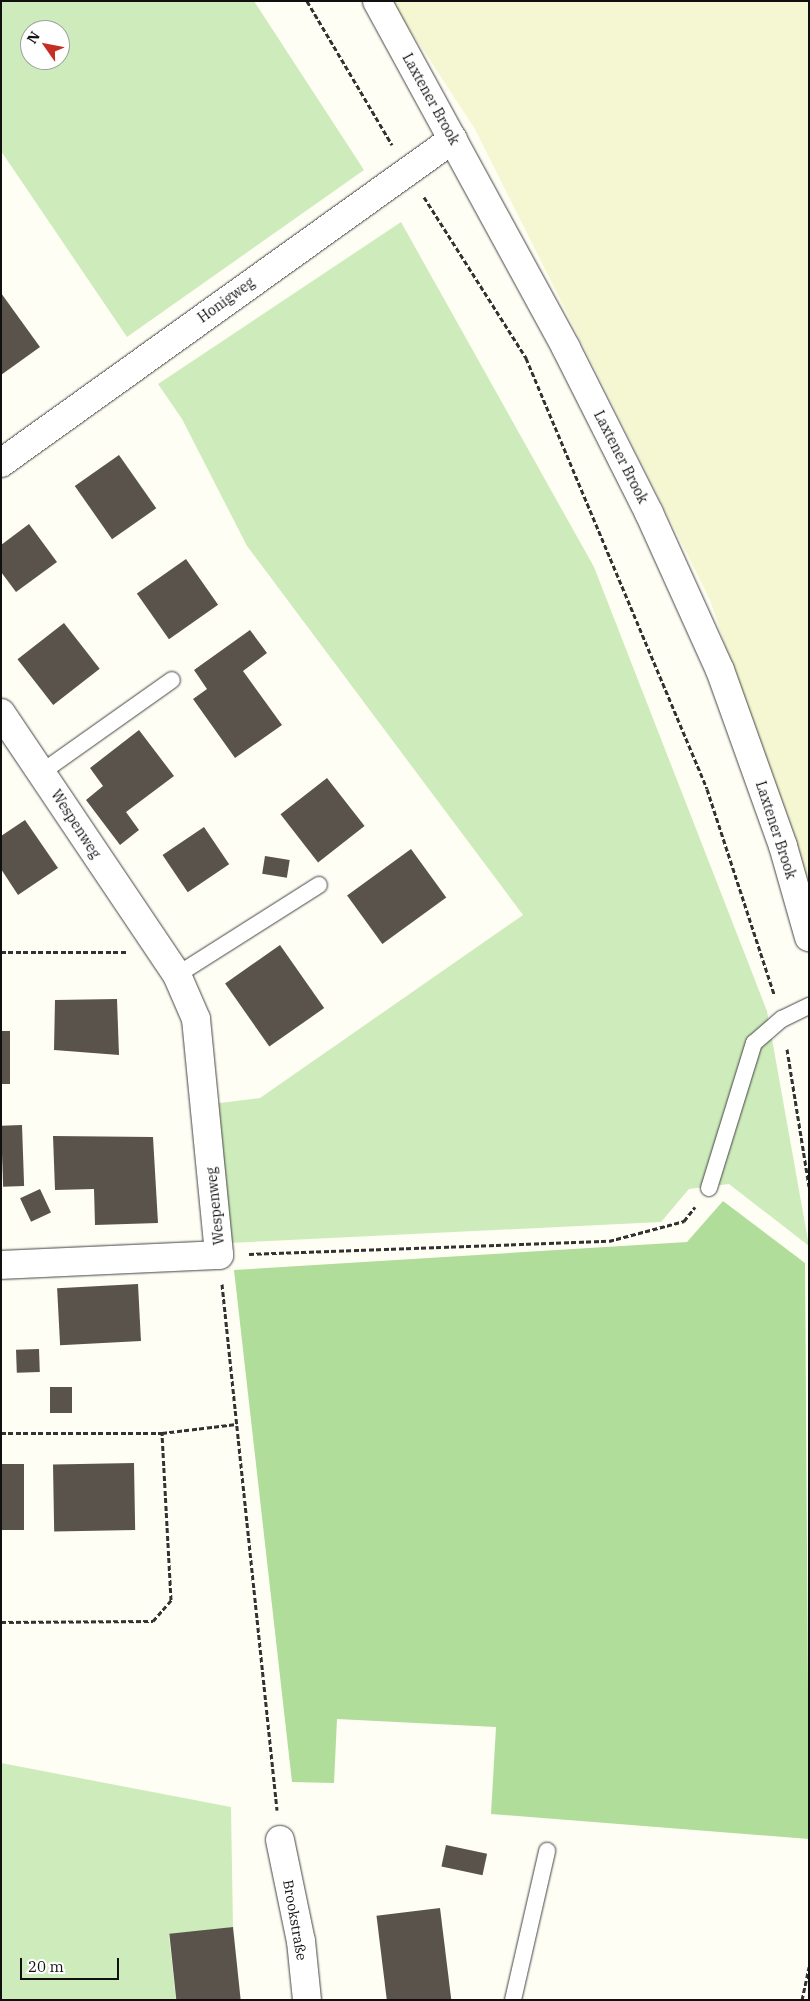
<!DOCTYPE html>
<meta charset="utf-8">
<style>
body{margin:0}
#map{position:relative;width:810px;height:2001px;overflow:hidden;background:#fffef4;font-family:"IBM Plex Serif",serif}
div>[style]{position:absolute}
.farmland>*{inset:0;background:#f5f7d2}
.green>*{inset:0;background:#ceecbb}
.forest>*{inset:0;background:#b0dd9a}
.building>*{inset:0;background:#5a534c;transform-origin:0 0}
.path>*{height:3px;margin-top:-1.5px;transform-origin:0;background:repeating-linear-gradient(90deg,#323232 0 5px,transparent 0 7.5px)}
.roads{filter:drop-shadow(0 0 1px #434343) drop-shadow(0 0 1px #434343)}
.service>*{height:16px;margin:-8px;padding:0 8px;transform-origin:8px;border-radius:8px;background:#fff}
.minor>*{height:28px;margin:-14px;padding:0 14px;transform-origin:14px;border-radius:14px;background:#fff}
.tertiary>*{height:28px;margin:-14px;padding:0 14px;transform-origin:14px;border-radius:14px;background:#fff}
span{translate:-50% -50%;white-space:nowrap;text-align:center;line-height:1.15;-webkit-text-stroke:5px #fff;paint-order:stroke}
.street-label{font-size:14px;color:#101010}
.frame{position:absolute;inset:0;border:2px solid #101010;pointer-events:none}
.north{position:absolute;left:20px;top:20px;width:50px;height:50px;box-sizing:border-box;background:#fff;border:1px solid #9f9f9f;border-radius:50%;rotate:303deg;font-size:14px;font-weight:700;line-height:20px;text-align:center;color:#101010}
.north::after{content:'';display:block;margin:auto;width:18px;height:22px;background:#c62e23;clip-path:polygon(50% 0,100% 100%,50% 72%,0 100%)}
.scale{position:absolute;left:20px;top:1958px;width:99px;height:22px;box-sizing:border-box;border:2px solid #101010;border-top:0;padding-left:6px;font-size:15px;line-height:18px;white-space:nowrap;color:#101010;-webkit-text-stroke:4px #fff;paint-order:stroke}
</style>
<div id="map">
<div class="farmland">
<i style="clip-path:polygon(391px 1px,809px 1px,809px 894px,710px 600px,475px 129px)"></i>
</div>
<div class="green">
<i style="clip-path:polygon(evenodd,1px 1px,254px 1px,364px 170px,127px 337px,1px 151px,1px 1px,30px 30px,60px 30px,60px 60px,30px 60px,30px 30px)"></i>
<i style="clip-path:polygon(401px 222px,594px 567px,767px 1011px,809px 1246px,729px 1184px,689px 1189px,661px 1222px,229px 1243px,212px 1104px,260px 1098px,523px 915px,247px 546px,182px 419px,158px 384px)"></i>
<i style="clip-path:polygon(1px 1763px,231px 1807px,233px 1927px,169px 1935px,176px 2000px,1px 2000px)"></i>
</div>
<div class="forest">
<i style="clip-path:polygon(723px 1201px,805px 1263px,809px 1839px,491px 1814px,496px 1727px,337px 1719px,334px 1783px,292px 1782px,234px 1270px,687px 1242px)"></i>
</div>
<div class="building">
<i style="clip-path:polygon(1px 293px,40px 347px,1px 375px)"></i>
<i style="left:119px;top:455px;width:65px;height:54px;rotate:55deg"></i>
<i style="clip-path:polygon(29px 524px,57px 562px,16px 592px,1px 572px,1px 545px)"></i>
<i style="left:186px;top:559px;width:56px;height:60px;rotate:55deg"></i>
<i style="left:64px;top:623px;width:58px;height:59px;rotate:52deg"></i>
<i style="clip-path:polygon(250px 630px,267px 653px,243px 671px,282px 725px,235px 758px,193px 699px,207px 689px,194px 670px)"></i>
<i style="clip-path:polygon(139px 730px,174px 776px,126px 812px,139px 830px,120px 845px,86px 800px,103px 786px,90px 768px)"></i>
<i style="left:327px;top:778px;width:61px;height:59px;rotate:52deg"></i>
<i style="clip-path:polygon(25px 820px,58px 868px,18px 895px,1px 869px,1px 836px)"></i>
<i style="left:204px;top:827px;width:45px;height:50px;rotate:56deg"></i>
<i style="left:411px;top:849px;width:60px;height:79px;rotate:54deg"></i>
<i style="left:265px;top:856px;width:25px;height:18px;rotate:9deg"></i>
<i style="left:280px;top:945px;width:77px;height:67px;rotate:55deg"></i>
<i style="clip-path:polygon(117px 999px,119px 1055px,54px 1050px,55px 1000px)"></i>
<i style="left:1px;top:1031px;width:9px;height:53px"></i>
<i style="left:22px;top:1125px;width:61px;height:21px;rotate:88deg"></i>
<i style="clip-path:polygon(53px 1136px,153px 1137px,158px 1223px,95px 1225px,94px 1189px,55px 1190px)"></i>
<i style="left:40px;top:1189px;width:26px;height:22px;rotate:65deg"></i>
<i style="left:138px;top:1284px;width:57px;height:81px;rotate:87deg"></i>
<i style="left:39px;top:1349px;width:23px;height:23px;rotate:88deg"></i>
<i style="left:50px;top:1387px;width:22px;height:26px"></i>
<i style="left:134px;top:1463px;width:67px;height:81px;rotate:89deg"></i>
<i style="left:1px;top:1464px;width:23px;height:66px"></i>
<i style="left:446px;top:1845px;width:42px;height:22px;rotate:12deg"></i>
<i style="left:440px;top:1908px;width:93px;height:64px;rotate:83deg"></i>
<i style="left:233px;top:1927px;width:73px;height:64px;rotate:84deg"></i>
</div>
<div class="path">
<i style="left:307px;top:1px;width:167px;rotate:59.4deg"></i>
<i style="left:424px;top:197px;width:191px;rotate:57.6deg"></i>
<i style="left:526px;top:358px;width:467px;rotate:67.2deg"></i>
<i style="left:707px;top:789px;width:216px;rotate:71.9deg"></i>
<i style="left:1px;top:952px;width:125px"></i>
<i style="left:787px;top:1049px;width:139px;rotate:80.9deg"></i>
<i style="left:249px;top:1254px;width:360px;rotate:-2.1deg"></i>
<i style="left:609px;top:1241px;width:78px;rotate:-14.9deg"></i>
<i style="left:684px;top:1221px;width:18px;rotate:-52deg"></i>
<i style="left:222px;top:1284px;width:529px;rotate:84.03deg"></i>
<i style="left:1px;top:1433px;width:161px"></i>
<i style="left:162px;top:1433px;width:75px;rotate:-6.9deg"></i>
<i style="left:1px;top:1622px;width:152px;rotate:-0.4deg"></i>
<i style="left:153px;top:1621px;width:28px;rotate:-49deg"></i>
<i style="left:171px;top:1600px;width:167px;rotate:-93.1deg"></i>
<i style="left:802px;top:2000px;width:34px;rotate:-78deg"></i>
</div>
<div class="roads">
<div class="service">
<i style="left:42px;top:772px;width:159px;rotate:-35.3deg"></i>
<i style="left:177px;top:975px;width:168px;rotate:-32.4deg"></i>
<i style="left:709px;top:1188px;width:152px;rotate:-72.8deg"></i>
<i style="left:754px;top:1043px;width:37px;rotate:-41deg"></i>
<i style="left:782px;top:1019px;width:30px;rotate:-26deg"></i>
<i style="left:513px;top:2000px;width:153px;rotate:-77.1deg"></i>
</div>
<div class="minor">
<i style="left:1px;top:463px;width:556px;rotate:-35.63deg"></i>
<i style="left:1px;top:713px;width:316px;rotate:56.1deg"></i>
<i style="left:177px;top:975px;width:48px;rotate:66.6deg"></i>
<i style="left:196px;top:1019px;width:237px;rotate:84.4deg"></i>
<i style="left:219px;top:1255px;width:218px;rotate:177.4deg"></i>
<i style="left:280px;top:1840px;width:103px;rotate:78.3deg"></i>
<i style="left:301px;top:1941px;width:59px;rotate:84.2deg"></i>
</div>
<div class="tertiary">
<i style="left:377px;top:1px;width:395px;rotate:61.4deg"></i>
<i style="left:566px;top:348px;width:185px;rotate:63.3deg"></i>
<i style="left:649px;top:513px;width:172px;rotate:65.7deg"></i>
<i style="left:720px;top:670px;width:187px;rotate:70.3deg"></i>
<i style="left:783px;top:846px;width:95px;rotate:74.1deg"></i>
</div>
</div>
<div class="street-label">
<span style="left:431px;top:99px;rotate:61deg">Laxtener Brook</span>
<span style="left:226px;top:300px;rotate:-36deg">Honigweg</span>
<span style="left:621px;top:457px;rotate:63deg">Laxtener Brook</span>
<span style="left:76px;top:824px;rotate:57deg">Wespenweg</span>
<span style="left:776px;top:830px;rotate:72deg">Laxtener Brook</span>
<span style="left:215px;top:1206px;rotate:-96deg">Wespenweg</span>
<span style="left:295px;top:1920px;rotate:80deg">Brookstraße</span>
</div>
<div class="frame"></div>
<div class="north">N</div>
<div class="scale">20 m</div>
</div>
